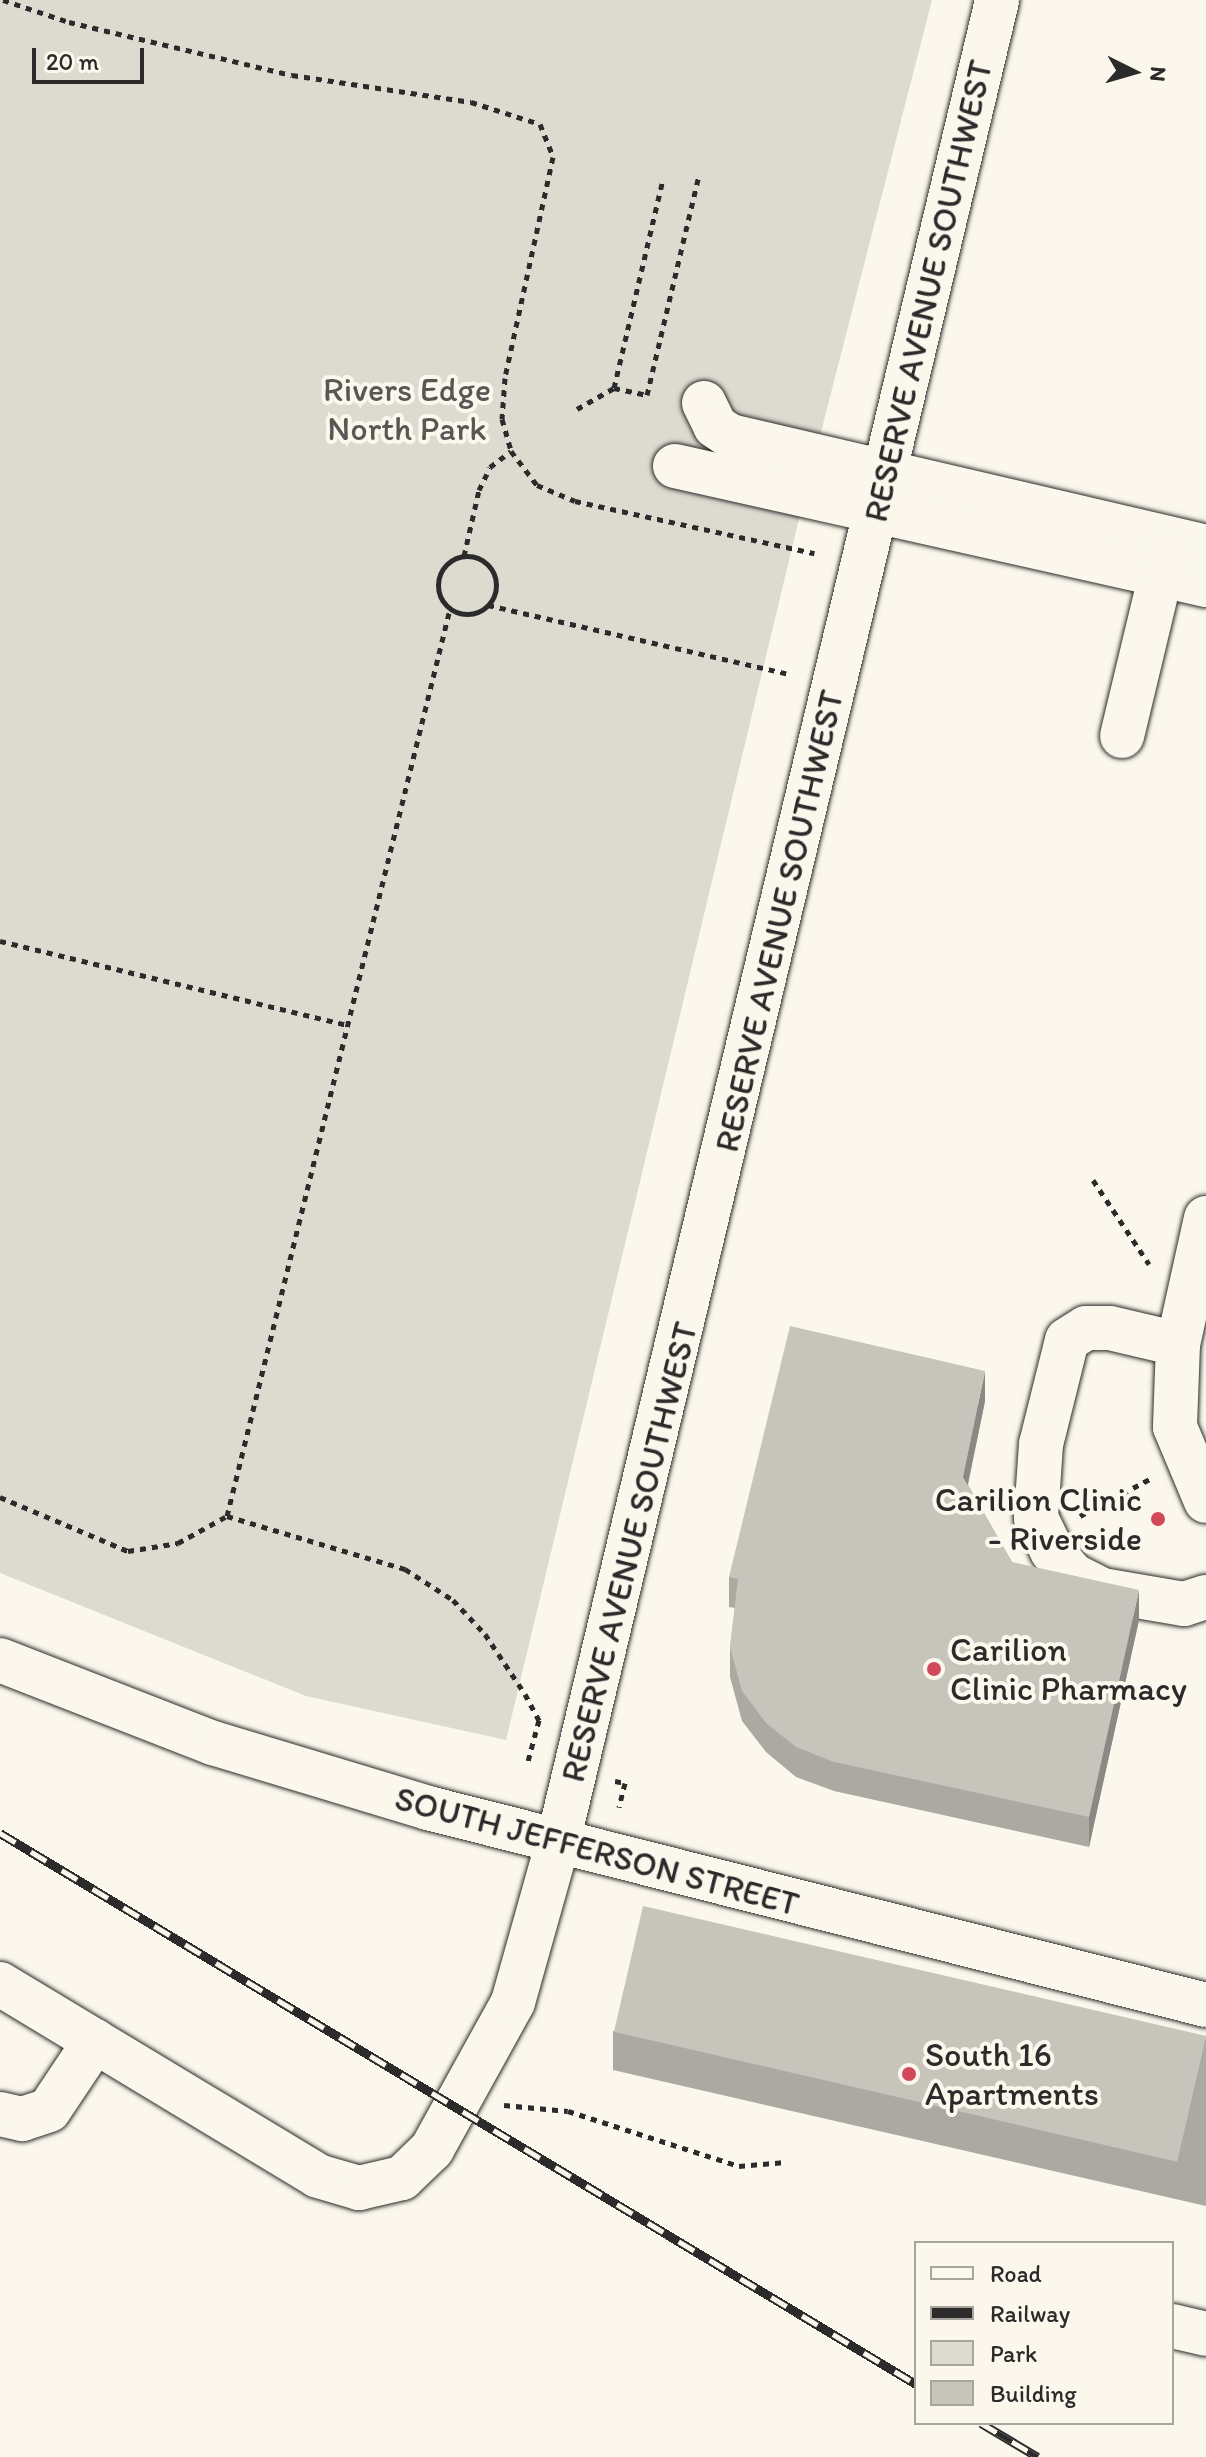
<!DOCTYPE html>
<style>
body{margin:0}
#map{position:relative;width:1206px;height:2457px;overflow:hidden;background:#fbf7ec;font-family:Itim,sans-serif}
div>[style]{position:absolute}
.green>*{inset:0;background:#dddad0}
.path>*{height:5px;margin-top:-2.5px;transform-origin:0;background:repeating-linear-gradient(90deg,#2b2b2b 0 6px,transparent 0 12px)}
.path>.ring{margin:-2.5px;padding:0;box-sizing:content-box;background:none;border:5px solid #2b2b2b;border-radius:50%}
.roads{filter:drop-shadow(0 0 2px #2b2b2b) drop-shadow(0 0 2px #2b2b2b)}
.minor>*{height:44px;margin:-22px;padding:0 22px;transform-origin:22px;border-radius:22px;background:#fbf7ec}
.major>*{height:44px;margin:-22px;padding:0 22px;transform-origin:22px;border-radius:22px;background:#fbf7ec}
.rail>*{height:9px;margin-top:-4.5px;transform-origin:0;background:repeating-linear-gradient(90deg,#fbf7ec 0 18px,#2b2b2b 0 36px);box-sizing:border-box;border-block:2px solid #2b2b2b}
.wall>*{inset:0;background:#aba9a2}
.shaded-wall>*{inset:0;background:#8b8984}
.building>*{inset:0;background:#c7c4bc;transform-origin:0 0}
.dots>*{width:22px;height:22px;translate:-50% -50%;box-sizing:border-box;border:4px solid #fbf7ec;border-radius:50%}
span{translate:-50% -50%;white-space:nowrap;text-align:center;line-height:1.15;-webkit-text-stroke:8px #fbf7ec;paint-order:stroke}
.street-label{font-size:34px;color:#2b2b2b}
.park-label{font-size:34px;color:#585754}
.poi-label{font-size:34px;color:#2b2b2b}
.right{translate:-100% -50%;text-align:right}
.left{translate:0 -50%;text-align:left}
.legend{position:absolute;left:914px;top:2241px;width:260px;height:184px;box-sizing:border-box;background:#fbf7ec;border:2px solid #a8a59f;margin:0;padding:10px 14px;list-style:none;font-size:24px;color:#2b2b2b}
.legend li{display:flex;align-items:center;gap:16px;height:40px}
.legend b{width:40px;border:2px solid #a8a59f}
.north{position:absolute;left:1094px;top:32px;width:80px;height:80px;-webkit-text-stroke:6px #fbf7ec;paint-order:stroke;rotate:95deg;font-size:22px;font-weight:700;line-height:32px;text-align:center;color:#2b2b2b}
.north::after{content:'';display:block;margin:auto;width:28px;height:36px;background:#2b2b2b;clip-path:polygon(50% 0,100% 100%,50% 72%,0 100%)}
.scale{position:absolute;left:32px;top:48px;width:112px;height:36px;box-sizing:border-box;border:4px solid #2b2b2b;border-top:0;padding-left:10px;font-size:24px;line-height:28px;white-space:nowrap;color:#2b2b2b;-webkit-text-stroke:6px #fbf7ec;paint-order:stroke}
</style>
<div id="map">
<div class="green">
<i style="clip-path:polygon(0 0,932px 0,803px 502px,506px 1740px,306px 1696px,0 1573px)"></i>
</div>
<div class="path">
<i style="left:3px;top:0;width:70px;rotate:18.4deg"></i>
<i style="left:69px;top:22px;width:229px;rotate:13.4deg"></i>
<i style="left:292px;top:75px;width:181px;rotate:8.6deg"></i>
<i style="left:471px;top:102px;width:72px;rotate:17.7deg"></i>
<i style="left:540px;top:124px;width:35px;rotate:68deg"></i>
<i style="left:553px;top:157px;width:226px;rotate:102.3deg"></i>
<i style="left:505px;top:378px;width:41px;rotate:94.2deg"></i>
<i style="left:502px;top:419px;width:33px;rotate:74deg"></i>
<i style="left:511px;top:451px;width:43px;rotate:52.6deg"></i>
<i style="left:537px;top:485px;width:41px;rotate:22.8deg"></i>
<i style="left:575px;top:501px;width:245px;rotate:12.3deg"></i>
<i style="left:614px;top:388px;width:34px;rotate:12deg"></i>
<i style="left:647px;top:395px;width:226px;rotate:-76.7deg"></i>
<i style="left:577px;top:409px;width:43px;rotate:-29.6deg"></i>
<i style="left:614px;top:388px;width:211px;rotate:-76.8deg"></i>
<i style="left:464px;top:556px;width:68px;rotate:-77.2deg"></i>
<i style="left:479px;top:490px;width:25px;rotate:-64deg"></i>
<i style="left:490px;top:467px;width:26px;rotate:-37deg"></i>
<i class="ring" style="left:438px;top:556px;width:53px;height:53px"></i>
<i style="left:488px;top:605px;width:306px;rotate:12.9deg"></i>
<i style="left:0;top:941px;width:358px;rotate:13.6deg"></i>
<i style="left:1093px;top:1180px;width:101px;rotate:56.3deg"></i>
<i style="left:0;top:1497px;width:139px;rotate:22.9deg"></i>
<i style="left:128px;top:1551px;width:51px;rotate:-9.1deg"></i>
<i style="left:178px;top:1543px;width:56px;rotate:-28.9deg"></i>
<i style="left:227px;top:1516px;width:186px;rotate:16.6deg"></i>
<i style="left:405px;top:1569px;width:57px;rotate:32.9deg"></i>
<i style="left:453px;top:1600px;width:47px;rotate:46.7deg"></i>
<i style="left:485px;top:1634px;width:72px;rotate:56.3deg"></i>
<i style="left:525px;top:1694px;width:30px;rotate:62deg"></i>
<i style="left:539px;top:1720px;width:42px;rotate:105deg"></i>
<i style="left:227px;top:1516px;width:934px;rotate:-76.19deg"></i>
<i style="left:1080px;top:1516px;width:79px;rotate:-27.9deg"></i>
<i style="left:615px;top:1781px;width:10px;rotate:11deg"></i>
<i style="left:625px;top:1783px;width:25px;rotate:104deg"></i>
<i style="left:504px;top:2105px;width:64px;rotate:5.4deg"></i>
<i style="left:568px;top:2111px;width:180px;rotate:17.8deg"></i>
<i style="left:739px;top:2166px;width:47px;rotate:-4.9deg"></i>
</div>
<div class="roads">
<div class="minor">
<i style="left:704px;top:403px;width:25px;rotate:64deg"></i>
<i style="left:715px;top:426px;width:18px;rotate:34deg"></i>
<i style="left:730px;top:436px;width:489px;rotate:13.1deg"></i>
<i style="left:675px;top:466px;width:544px;rotate:12.63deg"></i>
<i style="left:1122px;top:736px;width:192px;rotate:-76.5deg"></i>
<i style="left:1206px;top:1218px;width:129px;rotate:102.5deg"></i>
<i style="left:1178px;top:1344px;width:83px;rotate:92.1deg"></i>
<i style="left:1175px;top:1427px;width:80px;rotate:67.3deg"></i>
<i style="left:1178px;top:1344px;width:70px;rotate:-166.8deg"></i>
<i style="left:1110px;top:1328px;width:24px;rotate:180deg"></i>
<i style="left:1086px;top:1328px;width:22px;rotate:148deg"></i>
<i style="left:1067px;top:1340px;width:107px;rotate:104deg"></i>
<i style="left:1041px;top:1444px;width:74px;rotate:93.9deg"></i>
<i style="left:1036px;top:1518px;width:37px;rotate:64deg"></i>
<i style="left:1052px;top:1551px;width:32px;rotate:49deg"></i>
<i style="left:1073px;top:1575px;width:33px;rotate:27deg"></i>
<i style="left:1102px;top:1590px;width:83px;rotate:9.7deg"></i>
<i style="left:1184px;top:1604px;width:23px;rotate:-18deg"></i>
<i style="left:0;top:1984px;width:371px;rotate:31.1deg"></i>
<i style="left:318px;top:2176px;width:43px;rotate:16.3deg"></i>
<i style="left:359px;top:2188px;width:44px;rotate:-13.1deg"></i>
<i style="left:402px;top:2178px;width:42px;rotate:-44deg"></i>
<i style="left:432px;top:2149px;width:168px;rotate:-61.1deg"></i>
<i style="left:513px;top:2002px;width:166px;rotate:-74.3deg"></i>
<i style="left:0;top:2114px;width:23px;rotate:13deg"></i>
<i style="left:22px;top:2119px;width:28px;rotate:-18deg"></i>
<i style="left:49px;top:2110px;width:83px;rotate:-56.3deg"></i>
<i style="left:1172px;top:2326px;width:35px;rotate:13deg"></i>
</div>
<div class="major">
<i style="left:0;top:1660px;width:229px;rotate:21.3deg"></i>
<i style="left:213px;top:1743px;width:225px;rotate:16.8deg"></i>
<i style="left:428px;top:1808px;width:803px;rotate:14.21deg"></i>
<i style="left:558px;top:1842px;width:1894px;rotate:-76.59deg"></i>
</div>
</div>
<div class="rail">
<i style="left:0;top:1833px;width:1069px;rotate:31.03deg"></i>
<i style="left:981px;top:2423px;width:66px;rotate:30.8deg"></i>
</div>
<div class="wall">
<i style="clip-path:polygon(985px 1401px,968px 1485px,1012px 1562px,1139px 1620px,1089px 1847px,834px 1791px,796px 1777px,766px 1752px,742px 1721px,730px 1677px,730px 1647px,735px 1608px,729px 1607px,729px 1577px)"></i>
<i style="clip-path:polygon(613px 2031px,1206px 2038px,1206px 2206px,613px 2070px)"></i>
</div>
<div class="shaded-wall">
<i style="clip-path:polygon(985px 1371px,985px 1401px,963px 1507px,963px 1477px)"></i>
<i style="clip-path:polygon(1139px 1590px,1139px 1620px,1089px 1847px,1089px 1817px)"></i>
</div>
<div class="building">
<i style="clip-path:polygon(790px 1326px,985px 1371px,963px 1477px,1012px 1562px,1139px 1590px,1089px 1817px,834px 1762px,796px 1747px,766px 1723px,742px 1691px,730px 1647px,738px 1579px,729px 1577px)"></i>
<i style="left:643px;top:1906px;width:578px;height:129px;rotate:13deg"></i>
</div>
<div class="dots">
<i style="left:1158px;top:1519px;background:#d1495b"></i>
<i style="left:934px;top:1669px;background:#d1495b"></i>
<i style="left:909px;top:2074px;background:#d1495b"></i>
</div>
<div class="street-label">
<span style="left:928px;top:291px;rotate:-77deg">RESERVE AVENUE SOUTHWEST</span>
<span style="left:779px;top:921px;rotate:-77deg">RESERVE AVENUE SOUTHWEST</span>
<span style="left:629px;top:1552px;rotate:-76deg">RESERVE AVENUE SOUTHWEST</span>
<span style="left:597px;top:1851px;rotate:15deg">SOUTH JEFFERSON STREET</span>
</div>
<div class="park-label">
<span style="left:407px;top:409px">Rivers Edge<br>North Park</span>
</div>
<div class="poi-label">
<span class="right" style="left:1142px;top:1519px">Carilion Clinic<br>- Riverside</span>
<span class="left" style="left:950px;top:1669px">Carilion<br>Clinic Pharmacy</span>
<span class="left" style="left:925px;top:2074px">South 16<br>Apartments</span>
</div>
<ul class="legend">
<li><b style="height:10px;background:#fbf7ec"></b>Road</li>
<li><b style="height:10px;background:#2b2b2b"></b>Railway</li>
<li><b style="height:22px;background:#dddad0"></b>Park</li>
<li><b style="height:22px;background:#c7c4bc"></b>Building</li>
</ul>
<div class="north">N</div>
<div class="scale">20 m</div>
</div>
